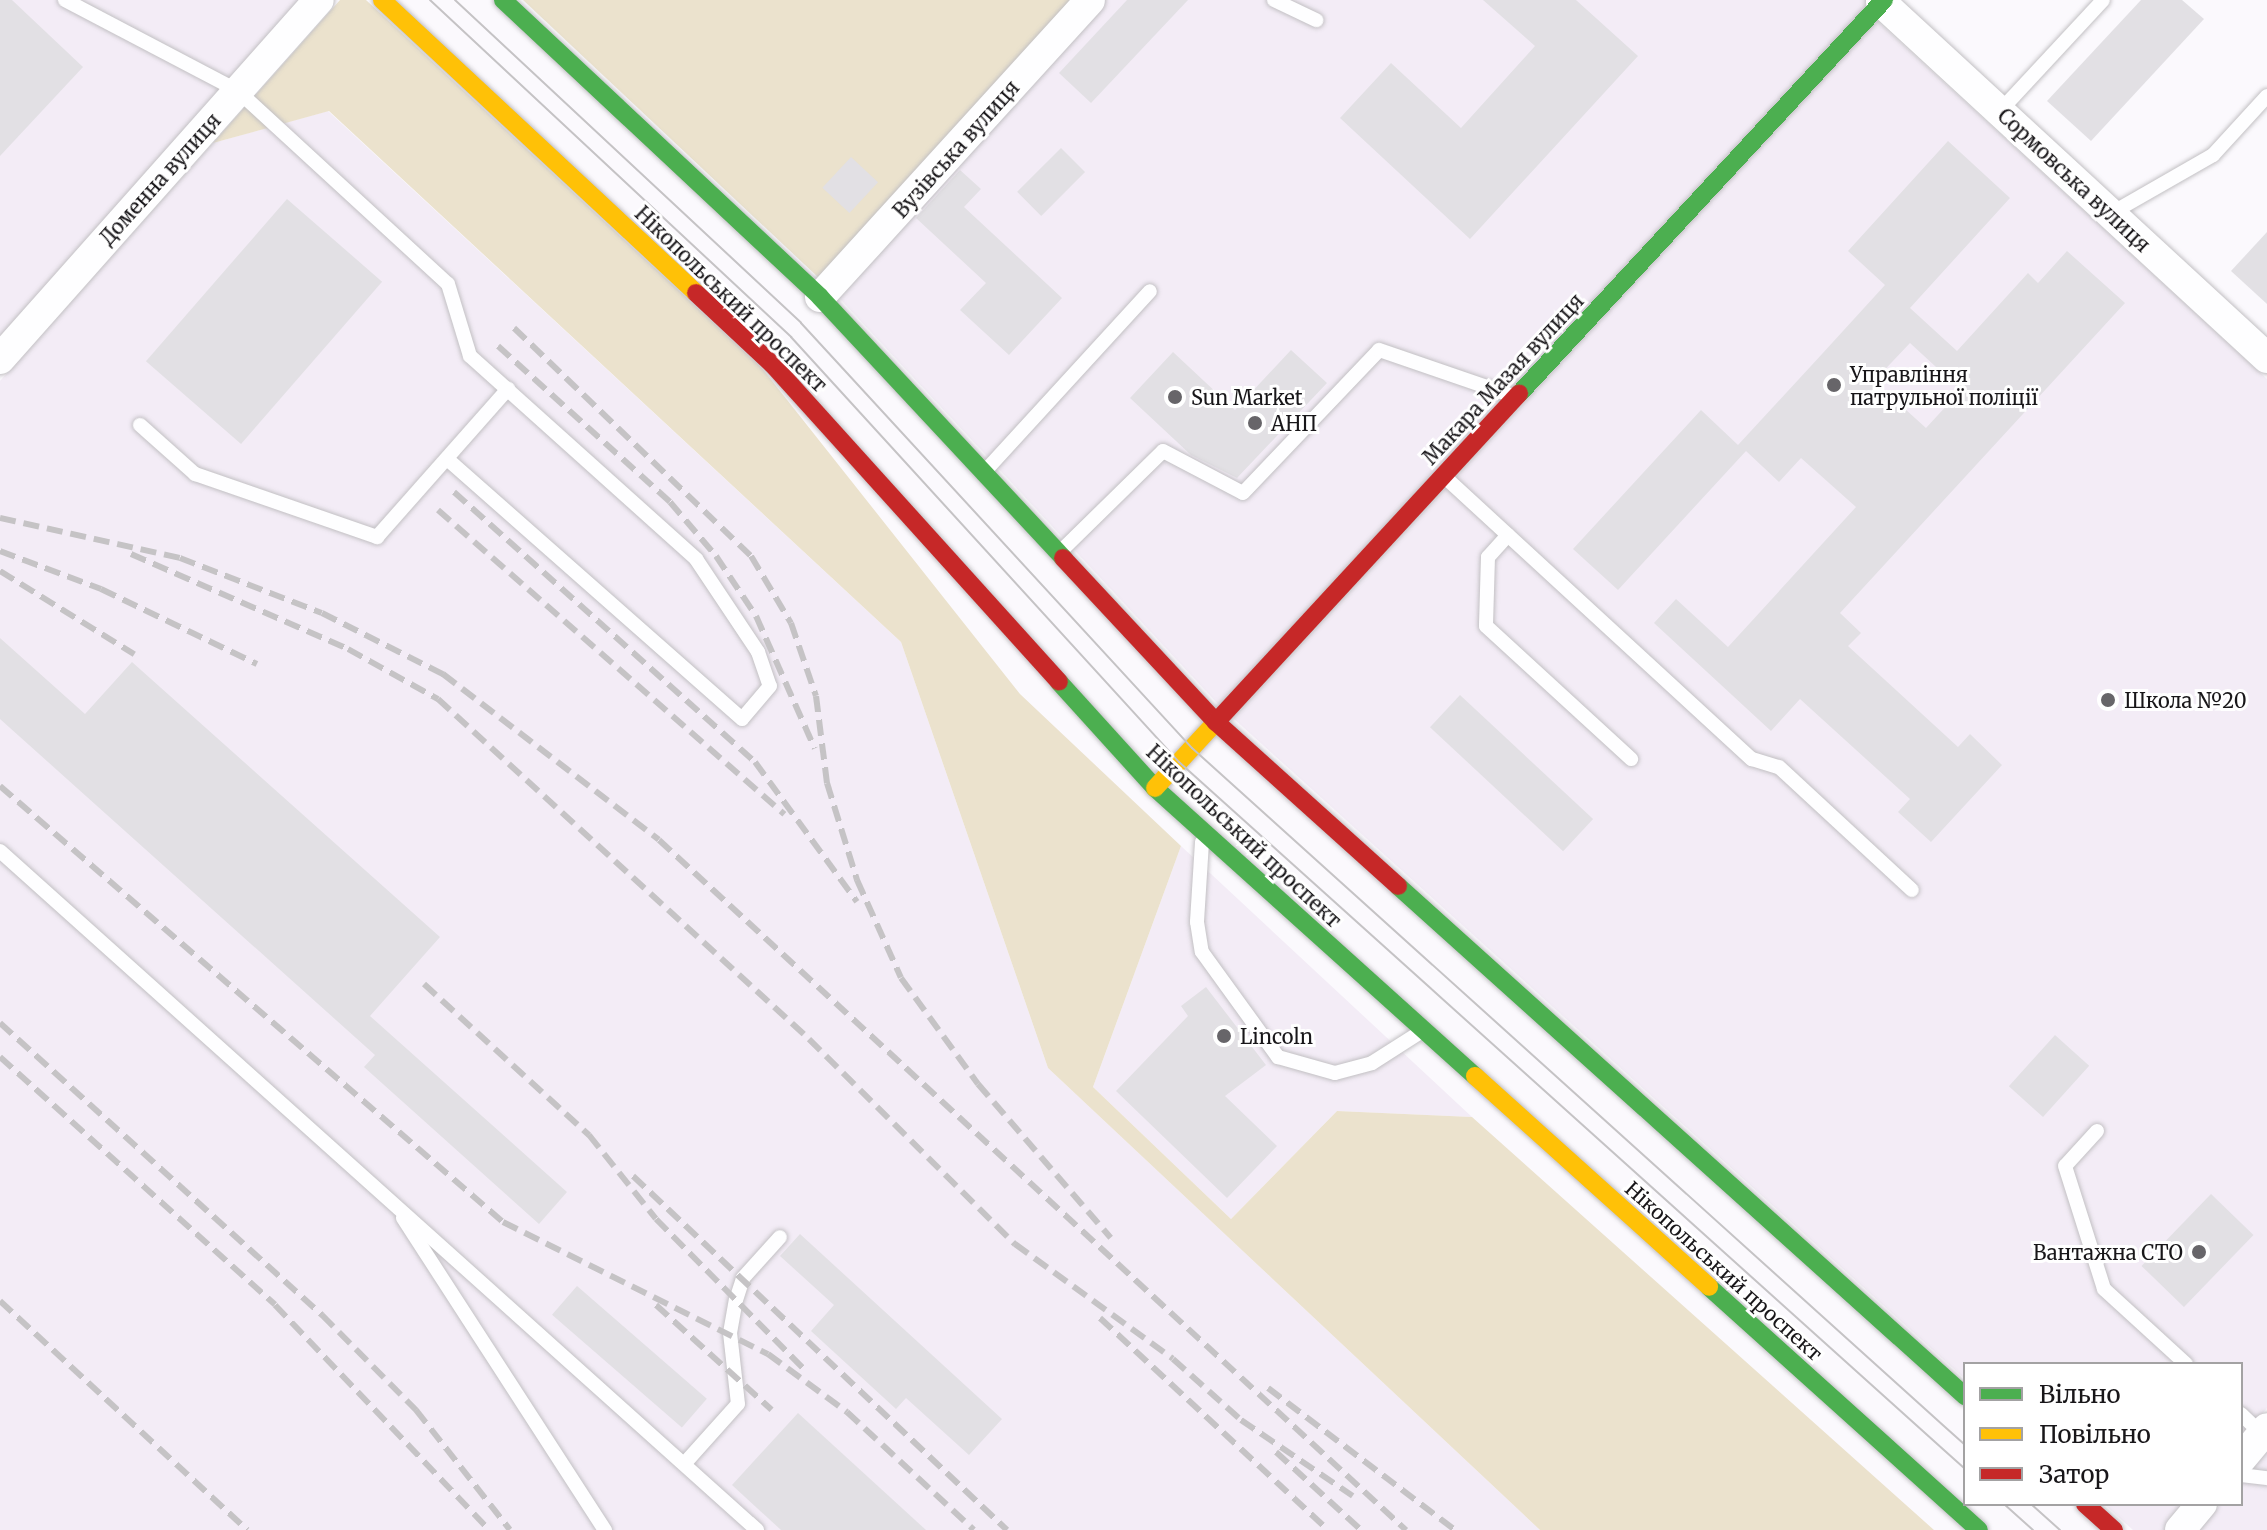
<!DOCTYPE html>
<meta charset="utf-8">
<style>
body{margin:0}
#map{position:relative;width:2267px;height:1530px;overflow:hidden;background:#fbf9fd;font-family:Merriweather,serif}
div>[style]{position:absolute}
.built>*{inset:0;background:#f3ecf6}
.green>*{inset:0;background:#ebe2cd}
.building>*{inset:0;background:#e2e0e4;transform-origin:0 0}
.roads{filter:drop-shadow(0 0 2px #c2c0c3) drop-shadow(0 0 2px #c2c0c3)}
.lane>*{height:14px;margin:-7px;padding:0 7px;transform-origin:7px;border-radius:7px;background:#fefeff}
.street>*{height:30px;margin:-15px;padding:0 15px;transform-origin:15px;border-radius:15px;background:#fefeff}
.fast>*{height:18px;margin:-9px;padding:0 9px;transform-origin:9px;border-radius:9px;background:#4caf50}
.slow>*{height:18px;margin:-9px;padding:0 9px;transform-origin:9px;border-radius:9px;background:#ffc107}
.jam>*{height:18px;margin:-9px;padding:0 9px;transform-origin:9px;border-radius:9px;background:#c62828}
.tram>*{height:2px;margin:-1px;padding:0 1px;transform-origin:1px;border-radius:1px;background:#c5c3c5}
.rail>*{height:6px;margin-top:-3px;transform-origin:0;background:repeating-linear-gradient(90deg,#c5c3c5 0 16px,transparent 0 24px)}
.dots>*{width:22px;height:22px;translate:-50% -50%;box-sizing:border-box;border:4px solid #fff;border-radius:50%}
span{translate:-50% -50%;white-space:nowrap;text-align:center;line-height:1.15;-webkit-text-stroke:6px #fff;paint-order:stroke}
.street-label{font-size:20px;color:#181619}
.poi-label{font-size:20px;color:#181619}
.left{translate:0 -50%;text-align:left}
.right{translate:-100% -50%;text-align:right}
.legend{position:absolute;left:1963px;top:1362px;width:280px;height:144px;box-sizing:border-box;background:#fff;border:2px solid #a3a2a3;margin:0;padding:10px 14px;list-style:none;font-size:24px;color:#181619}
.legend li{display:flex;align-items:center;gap:16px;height:40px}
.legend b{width:40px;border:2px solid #a3a2a3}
</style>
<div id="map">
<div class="built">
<i style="clip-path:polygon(0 0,300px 0,0 339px)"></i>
<i style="clip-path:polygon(1074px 0,1871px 0,1219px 705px,828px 286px)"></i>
<i style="clip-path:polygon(1877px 21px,2267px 379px,2267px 1408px,2241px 1438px,2241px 1364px,1965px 1364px,1965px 1379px,1233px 718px)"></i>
<i style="clip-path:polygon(328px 111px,901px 642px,1048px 1068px,1540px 1530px,0 1530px,0 381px,213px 143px)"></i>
<i style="clip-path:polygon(1181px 846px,1472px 1117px,1337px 1111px,1231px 1219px,1093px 1087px)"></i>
<i style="clip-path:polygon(2267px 1450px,2267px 1530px,2199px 1530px,2221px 1504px,2241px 1504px,2241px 1481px)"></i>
<i style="clip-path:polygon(2104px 1504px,2186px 1504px,2164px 1530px,2133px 1530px)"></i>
</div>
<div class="green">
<i style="clip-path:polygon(340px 0,366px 0,761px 367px,1020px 694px,1181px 846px,1093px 1087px,1231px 1219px,1337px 1111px,1472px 1117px,1934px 1530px,1540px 1530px,1048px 1068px,901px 642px,329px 111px,213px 143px)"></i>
<i style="clip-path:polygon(523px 0,1074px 0,820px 279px)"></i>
</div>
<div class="building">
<i style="clip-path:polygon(0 0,12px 0,83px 67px,0 156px)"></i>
<i style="clip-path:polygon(1127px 0,1188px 0,1091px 103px,1059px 73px)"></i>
<i style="clip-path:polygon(1483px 0,1576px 0,1638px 56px,1470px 239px,1340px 118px,1391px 63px,1461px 128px,1535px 46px)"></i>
<i style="clip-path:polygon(2141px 0,2182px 0,2204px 19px,2091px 141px,2047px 101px)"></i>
<i style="clip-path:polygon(evenodd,1948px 141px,2010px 198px,1910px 308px,1957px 351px,2028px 273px,2038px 283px,2067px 251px,2125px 303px,1840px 613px,1861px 633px,1848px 646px,1958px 747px,1970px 734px,2002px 765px,1931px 842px,1898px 812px,1910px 799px,1800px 699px,1771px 731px,1654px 623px,1676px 599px,1728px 647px,1856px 507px,1801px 458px,1779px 482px,1746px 451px,1618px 590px,1573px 549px,1701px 410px,1738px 445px,1822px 354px,1885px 285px,1848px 251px,1948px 141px,1910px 343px,1961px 390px,1926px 428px,1874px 381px,1910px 343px)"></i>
<i style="left:1061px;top:148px;width:34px;height:62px;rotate:45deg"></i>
<i style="left:851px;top:157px;width:37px;height:42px;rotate:43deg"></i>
<i style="clip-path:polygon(960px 170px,981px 189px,964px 207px,1062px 298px,1009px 355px,960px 310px,986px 283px,916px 218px)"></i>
<i style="left:287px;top:199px;width:126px;height:215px;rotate:41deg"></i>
<i style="clip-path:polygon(2267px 232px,2267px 304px,2231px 271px)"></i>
<i style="clip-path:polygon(1291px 350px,1327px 383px,1237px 478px,1191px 455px,1130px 398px,1173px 352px,1235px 410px)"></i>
<i style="clip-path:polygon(0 638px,85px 714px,132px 662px,440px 937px,370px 1016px,567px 1192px,539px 1224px,364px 1067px,375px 1055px,0 719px)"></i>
<i style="left:1460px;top:695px;width:182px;height:44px;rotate:43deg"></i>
<i style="clip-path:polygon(1206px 987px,1266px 1065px,1225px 1096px,1277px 1146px,1227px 1198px,1116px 1091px,1188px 1016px,1181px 1006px)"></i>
<i style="left:2055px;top:1035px;width:46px;height:69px;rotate:42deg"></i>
<i style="left:2211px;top:1194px;width:59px;height:100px;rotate:44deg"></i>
<i style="clip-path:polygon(800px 1234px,1002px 1419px,969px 1455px,906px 1398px,896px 1409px,811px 1331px,834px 1305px,780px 1256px)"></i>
<i style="left:577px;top:1286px;width:172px;height:38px;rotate:41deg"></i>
<i style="clip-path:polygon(798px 1413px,926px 1530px,781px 1530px,732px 1485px)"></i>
</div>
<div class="roads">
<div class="lane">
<i style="left:65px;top:0;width:195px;rotate:27.7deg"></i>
<i style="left:238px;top:91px;width:285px;rotate:42.6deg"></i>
<i style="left:448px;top:284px;width:75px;rotate:73deg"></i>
<i style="left:470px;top:356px;width:304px;rotate:41.9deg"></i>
<i style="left:696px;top:559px;width:112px;rotate:56.3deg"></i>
<i style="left:758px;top:652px;width:36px;rotate:71deg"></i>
<i style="left:770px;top:686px;width:43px;rotate:130.3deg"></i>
<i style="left:742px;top:719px;width:393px;rotate:-138.6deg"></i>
<i style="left:1274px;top:0;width:47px;rotate:25.5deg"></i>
<i style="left:2000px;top:111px;width:151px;rotate:-47.1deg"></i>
<i style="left:2110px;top:214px;width:119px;rotate:-29.8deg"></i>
<i style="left:2213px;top:155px;width:80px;rotate:-47.5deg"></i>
<i style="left:140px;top:425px;width:74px;rotate:41.7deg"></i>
<i style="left:195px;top:474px;width:193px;rotate:19.1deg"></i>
<i style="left:377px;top:537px;width:198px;rotate:-48.5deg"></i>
<i style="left:987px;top:469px;width:241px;rotate:-47.5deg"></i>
<i style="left:1447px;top:479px;width:414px;rotate:42.6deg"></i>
<i style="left:1752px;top:759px;width:28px;rotate:17deg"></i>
<i style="left:1779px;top:767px;width:181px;rotate:42.8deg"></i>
<i style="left:1508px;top:535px;width:30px;rotate:132deg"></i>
<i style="left:1488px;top:557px;width:69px;rotate:91.7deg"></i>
<i style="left:1486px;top:626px;width:197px;rotate:42.5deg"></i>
<i style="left:1062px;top:550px;width:141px;rotate:-44.4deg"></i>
<i style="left:1163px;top:451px;width:90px;rotate:27.7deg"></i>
<i style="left:1243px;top:493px;width:197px;rotate:-46.4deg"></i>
<i style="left:1379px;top:350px;width:142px;rotate:18.9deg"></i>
<i style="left:1202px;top:842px;width:80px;rotate:93.6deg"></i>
<i style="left:1197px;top:922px;width:30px;rotate:81deg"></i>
<i style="left:1202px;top:952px;width:130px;rotate:54.1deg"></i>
<i style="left:1278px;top:1057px;width:59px;rotate:15.7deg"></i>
<i style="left:1335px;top:1073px;width:38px;rotate:-15deg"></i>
<i style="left:1372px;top:1063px;width:56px;rotate:-32.6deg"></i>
<i style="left:0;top:851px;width:1017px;rotate:41.89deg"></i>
<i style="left:2097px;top:1131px;width:47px;rotate:132.4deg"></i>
<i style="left:2065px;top:1166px;width:129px;rotate:72.4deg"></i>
<i style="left:2104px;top:1289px;width:111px;rotate:42.4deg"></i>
<i style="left:403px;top:1218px;width:372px;rotate:57.1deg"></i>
<i style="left:2241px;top:1414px;width:29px;rotate:44deg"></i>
<i style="left:685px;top:1463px;width:79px;rotate:-48.1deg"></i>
<i style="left:738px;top:1404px;width:71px;rotate:-96.4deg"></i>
<i style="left:730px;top:1333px;width:34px;rotate:-80deg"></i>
<i style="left:736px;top:1300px;width:23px;rotate:-72deg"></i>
<i style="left:743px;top:1278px;width:55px;rotate:-47.9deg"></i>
<i style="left:2241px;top:1475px;width:26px;rotate:7deg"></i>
</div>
<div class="street">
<i style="left:1881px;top:2px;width:525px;rotate:42.68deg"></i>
<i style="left:820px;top:297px;width:401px;rotate:-47.7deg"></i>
<i style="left:0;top:359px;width:480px;rotate:-48.4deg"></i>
<i style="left:2241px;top:1459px;width:40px;rotate:-50deg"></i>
<i style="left:2180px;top:1530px;width:34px;rotate:-50deg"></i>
</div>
<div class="fast">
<i style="left:503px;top:0;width:434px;rotate:43.1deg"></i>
<i style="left:820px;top:297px;width:357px;rotate:47deg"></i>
<i style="left:1519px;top:394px;width:537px;rotate:-47.19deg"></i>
<i style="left:1059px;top:682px;width:143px;rotate:47.8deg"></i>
<i style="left:1155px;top:788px;width:431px;rotate:42deg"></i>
<i style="left:1398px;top:886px;width:763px;rotate:41.97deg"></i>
<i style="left:1709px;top:1287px;width:363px;rotate:42deg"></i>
</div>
<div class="slow">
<i style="left:382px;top:0;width:429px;rotate:43deg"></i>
<i style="left:1155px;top:788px;width:90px;rotate:-47.3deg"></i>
<i style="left:1475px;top:1076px;width:315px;rotate:42deg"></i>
</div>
<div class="jam">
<i style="left:696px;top:293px;width:104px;rotate:43.1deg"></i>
<i style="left:772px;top:364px;width:428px;rotate:47.9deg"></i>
<i style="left:1063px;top:558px;width:224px;rotate:47deg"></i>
<i style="left:1216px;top:722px;width:245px;rotate:42deg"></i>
<i style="left:1216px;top:722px;width:447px;rotate:-47.3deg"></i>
<i style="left:2085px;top:1504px;width:39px;rotate:42deg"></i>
</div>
</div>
<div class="tram">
<i style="left:430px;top:0;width:494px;rotate:43deg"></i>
<i style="left:791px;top:337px;width:575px;rotate:47.61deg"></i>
<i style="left:1179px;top:762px;width:1057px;rotate:41.97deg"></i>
<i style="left:455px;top:0;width:473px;rotate:43deg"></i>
<i style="left:801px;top:323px;width:577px;rotate:47.39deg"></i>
<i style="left:1192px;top:748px;width:1041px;rotate:42.04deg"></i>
<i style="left:2004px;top:1504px;width:39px;rotate:42deg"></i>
<i style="left:2031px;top:1504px;width:39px;rotate:42deg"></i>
</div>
<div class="rail">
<i style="left:514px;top:328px;width:329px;rotate:43.9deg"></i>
<i style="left:751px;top:556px;width:78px;rotate:59.2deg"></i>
<i style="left:791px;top:623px;width:77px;rotate:71.1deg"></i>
<i style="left:816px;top:696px;width:88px;rotate:82.8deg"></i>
<i style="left:827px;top:783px;width:102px;rotate:72.8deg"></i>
<i style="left:857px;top:880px;width:107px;rotate:65.8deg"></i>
<i style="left:901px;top:978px;width:131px;rotate:54deg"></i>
<i style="left:978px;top:1084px;width:203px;rotate:49.2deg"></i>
<i style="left:498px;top:346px;width:232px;rotate:42.2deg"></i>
<i style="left:670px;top:502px;width:71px;rotate:49.6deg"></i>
<i style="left:716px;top:556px;width:72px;rotate:56.3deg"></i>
<i style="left:756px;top:616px;width:145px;rotate:66.1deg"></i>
<i style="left:454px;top:492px;width:404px;rotate:41.9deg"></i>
<i style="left:755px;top:762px;width:173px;rotate:53.9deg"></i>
<i style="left:438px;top:510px;width:461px;rotate:41.3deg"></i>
<i style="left:0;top:518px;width:184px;rotate:12.5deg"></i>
<i style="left:180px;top:558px;width:152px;rotate:21.2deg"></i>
<i style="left:322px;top:613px;width:136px;rotate:26.8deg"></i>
<i style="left:443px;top:674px;width:272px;rotate:37.5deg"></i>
<i style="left:659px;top:840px;width:1017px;rotate:42.73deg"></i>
<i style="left:0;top:551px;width:108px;rotate:20.6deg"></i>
<i style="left:101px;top:589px;width:173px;rotate:25.7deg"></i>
<i style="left:131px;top:554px;width:237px;rotate:23.6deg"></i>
<i style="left:348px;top:649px;width:103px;rotate:29.1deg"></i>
<i style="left:438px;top:699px;width:503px;rotate:42.5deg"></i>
<i style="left:809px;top:1039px;width:291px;rotate:44.9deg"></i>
<i style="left:1015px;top:1244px;width:195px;rotate:36deg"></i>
<i style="left:1173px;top:1359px;width:91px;rotate:41.9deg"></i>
<i style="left:1241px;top:1420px;width:135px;rotate:34.2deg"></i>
<i style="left:0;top:571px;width:158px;rotate:31.8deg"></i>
<i style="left:0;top:786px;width:666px;rotate:40.92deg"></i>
<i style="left:503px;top:1222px;width:296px;rotate:26.5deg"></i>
<i style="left:768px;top:1354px;width:98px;rotate:36.3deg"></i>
<i style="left:847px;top:1412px;width:173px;rotate:42.9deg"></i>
<i style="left:424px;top:984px;width:224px;rotate:42.5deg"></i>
<i style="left:589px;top:1135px;width:107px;rotate:51.4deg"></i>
<i style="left:656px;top:1219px;width:215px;rotate:45.4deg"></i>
<i style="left:0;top:1023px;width:435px;rotate:42.2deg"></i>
<i style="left:322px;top:1315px;width:134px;rotate:45.3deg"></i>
<i style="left:416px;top:1410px;width:152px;rotate:51.9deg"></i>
<i style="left:0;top:1057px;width:370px;rotate:42deg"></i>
<i style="left:275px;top:1305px;width:311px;rotate:46.4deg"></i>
<i style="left:633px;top:1176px;width:515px;rotate:43.43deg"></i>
<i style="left:0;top:1301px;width:337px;rotate:42.8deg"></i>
<i style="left:656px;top:1305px;width:156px;rotate:42.2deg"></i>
<i style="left:1100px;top:1318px;width:311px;rotate:42.9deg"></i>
<i style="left:1268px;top:1388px;width:235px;rotate:37.2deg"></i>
<i style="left:1276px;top:1452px;width:115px;rotate:42.5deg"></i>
</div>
<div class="dots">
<i style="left:1834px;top:385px;background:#676569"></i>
<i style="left:1175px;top:397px;background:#676569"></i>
<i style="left:1255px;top:423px;background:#676569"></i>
<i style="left:2108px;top:700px;background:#676569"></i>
<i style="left:1224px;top:1036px;background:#676569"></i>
<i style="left:2199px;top:1252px;background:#676569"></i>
</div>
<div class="street-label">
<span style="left:956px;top:149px;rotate:-48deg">Вузівська вулиця</span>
<span style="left:160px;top:179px;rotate:-48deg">Доменна вулиця</span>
<span style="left:2074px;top:180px;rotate:43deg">Сормовська вулиця</span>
<span style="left:731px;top:299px;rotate:44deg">Нікопольський проспект</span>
<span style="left:1503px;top:379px;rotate:-47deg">Макара Мазая вулиця</span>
<span style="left:1244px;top:836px;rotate:43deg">Нікопольський проспект</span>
<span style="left:1724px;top:1271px;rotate:42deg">Нікопольський проспект</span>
</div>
<div class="poi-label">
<span class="left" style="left:1850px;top:386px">Управління<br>патрульної поліції</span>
<span class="left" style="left:1191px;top:397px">Sun Market</span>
<span class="left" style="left:1271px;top:423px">АНП</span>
<span class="left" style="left:2124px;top:700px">Школа №20</span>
<span class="left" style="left:1240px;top:1036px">Lincoln</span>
<span class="right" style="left:2183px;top:1252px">Вантажна СТО</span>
</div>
<ul class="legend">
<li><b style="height:10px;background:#4caf50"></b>Вільно</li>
<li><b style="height:10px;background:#ffc107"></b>Повільно</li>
<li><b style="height:10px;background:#c62828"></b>Затор</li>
</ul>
</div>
